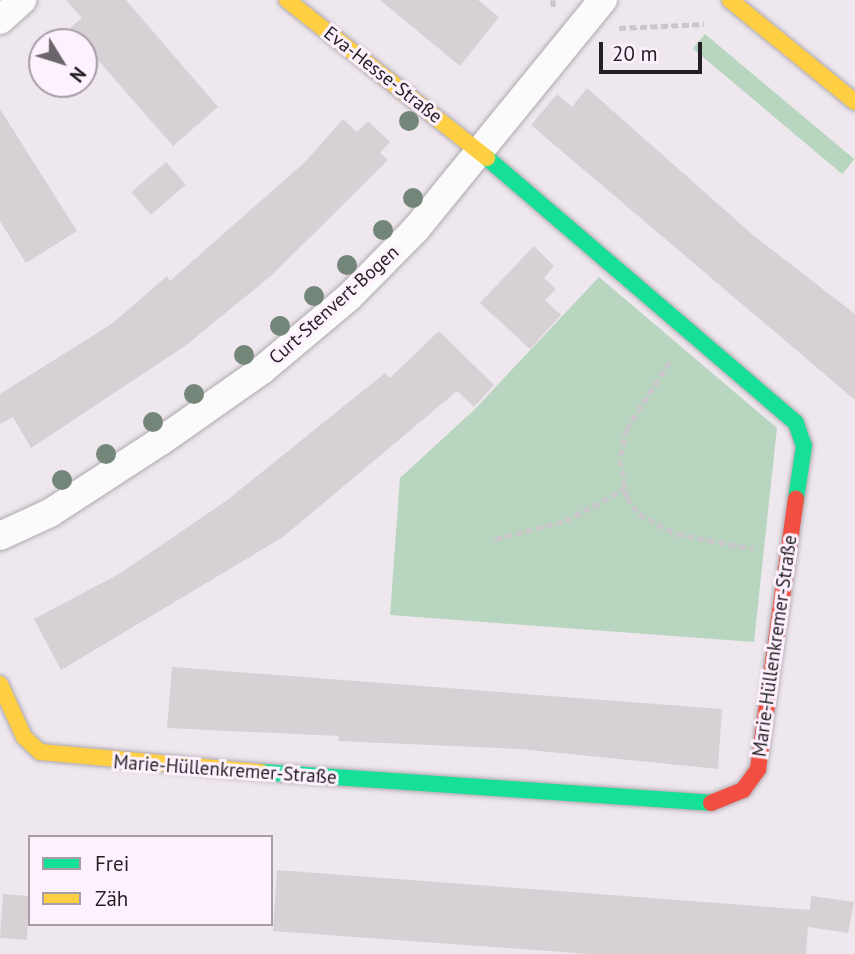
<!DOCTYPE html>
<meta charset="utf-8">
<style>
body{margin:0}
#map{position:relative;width:855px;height:954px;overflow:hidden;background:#eee7ee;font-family:"PT Sans",sans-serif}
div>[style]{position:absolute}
.green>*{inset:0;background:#b8d5c0;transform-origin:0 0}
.building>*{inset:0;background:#d7d0d5;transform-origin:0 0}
.path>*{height:4.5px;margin-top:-2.25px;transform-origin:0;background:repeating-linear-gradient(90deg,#cac7ca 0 7px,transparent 0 10.5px)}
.roads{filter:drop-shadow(0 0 2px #aea9ae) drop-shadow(0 0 2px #aea9ae)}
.street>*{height:28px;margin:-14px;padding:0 14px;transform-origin:14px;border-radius:14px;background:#fcfbfc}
.fast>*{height:16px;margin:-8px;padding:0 8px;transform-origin:8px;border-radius:8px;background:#16e098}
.slow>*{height:16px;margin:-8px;padding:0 8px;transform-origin:8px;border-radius:8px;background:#ffcf43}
.jam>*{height:16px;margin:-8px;padding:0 8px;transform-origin:8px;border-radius:8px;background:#f24e42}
.trees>*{width:20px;height:20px;margin:-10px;border-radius:50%;background:#74857a}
span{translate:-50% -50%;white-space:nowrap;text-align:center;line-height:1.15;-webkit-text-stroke:6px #fef1fe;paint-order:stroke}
.street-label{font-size:19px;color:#231f24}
.legend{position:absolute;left:28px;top:835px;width:245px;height:91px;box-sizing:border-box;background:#fef1fe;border:2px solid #a69da7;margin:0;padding:9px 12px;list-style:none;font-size:21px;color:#231f24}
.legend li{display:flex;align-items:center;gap:14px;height:35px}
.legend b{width:35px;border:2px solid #a69da7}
.north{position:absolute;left:28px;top:28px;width:70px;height:70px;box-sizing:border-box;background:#fef1fe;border:2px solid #a69da7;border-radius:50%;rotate:128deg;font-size:19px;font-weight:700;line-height:28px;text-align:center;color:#231f24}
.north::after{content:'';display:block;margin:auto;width:24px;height:32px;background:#6a656b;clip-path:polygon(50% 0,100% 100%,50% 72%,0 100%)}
.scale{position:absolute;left:599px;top:42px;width:103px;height:32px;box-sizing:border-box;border:4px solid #231f24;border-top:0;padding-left:9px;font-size:21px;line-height:24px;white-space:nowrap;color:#231f24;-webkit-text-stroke:5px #fef1fe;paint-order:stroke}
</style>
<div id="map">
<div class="green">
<i style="left:705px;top:34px;width:195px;height:19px;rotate:40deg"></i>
<i style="clip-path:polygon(599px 277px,777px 428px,754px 642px,390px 615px,400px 478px,475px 409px)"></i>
</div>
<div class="building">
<i style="clip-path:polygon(66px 0,126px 0,218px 107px,173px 146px,70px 28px,82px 18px)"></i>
<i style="clip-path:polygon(380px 0,478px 0,499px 17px,460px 66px)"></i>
<i style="clip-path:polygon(587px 88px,753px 235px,855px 314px,855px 400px,531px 125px,557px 94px,572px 107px)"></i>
<i style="clip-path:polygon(0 109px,77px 231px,26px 263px,0 221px)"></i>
<i style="clip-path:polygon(343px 119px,357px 132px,368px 121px,390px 142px,380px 153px,388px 160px,272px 275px,185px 346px,31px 448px,13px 417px,0 424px,0 394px,113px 323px,167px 276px,170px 281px,306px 161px)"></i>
<i style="left:166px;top:162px;width:30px;height:46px;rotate:49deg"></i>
<i style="clip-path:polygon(534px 246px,554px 266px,544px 278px,556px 289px,545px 300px,561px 315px,530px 349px,480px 303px)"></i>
<i style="clip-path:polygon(439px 331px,494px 385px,474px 407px,457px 391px,283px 537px,61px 670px,34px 619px,119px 574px,226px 501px,385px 373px,390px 378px)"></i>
<i style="clip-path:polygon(172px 667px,722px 709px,718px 769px,520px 749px,338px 741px,339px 736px,167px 728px)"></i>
<i style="clip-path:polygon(277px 870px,810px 910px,811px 896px,854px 902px,848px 933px,808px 927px,806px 954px,590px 954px,273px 931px)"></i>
<i style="left:3px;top:894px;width:27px;height:44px;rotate:4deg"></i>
</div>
<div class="path">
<i style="left:553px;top:0;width:11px;rotate:85deg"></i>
<i style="left:619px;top:28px;width:85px;rotate:-2.7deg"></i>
<i style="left:670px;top:362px;width:80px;rotate:122.7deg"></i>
<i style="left:627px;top:429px;width:32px;rotate:103deg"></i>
<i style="left:620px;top:460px;width:38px;rotate:79deg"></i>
<i style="left:627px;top:497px;width:21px;rotate:55deg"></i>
<i style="left:639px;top:514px;width:43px;rotate:27.8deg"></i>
<i style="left:677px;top:534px;width:78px;rotate:11deg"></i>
<i style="left:495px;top:539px;width:72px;rotate:-14.4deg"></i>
<i style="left:565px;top:521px;width:67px;rotate:-28.5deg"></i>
</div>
<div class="roads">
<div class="street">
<i style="left:0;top:20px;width:30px;rotate:-42deg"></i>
<i style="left:0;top:536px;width:55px;rotate:-24.7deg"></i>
<i style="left:50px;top:513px;width:132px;rotate:-33deg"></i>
<i style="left:161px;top:441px;width:123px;rotate:-35.1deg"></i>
<i style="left:262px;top:370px;width:114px;rotate:-40deg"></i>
<i style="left:349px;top:297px;width:95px;rotate:-45.4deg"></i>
<i style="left:416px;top:229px;width:296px;rotate:-50.8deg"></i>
</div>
<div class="fast">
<i style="left:487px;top:158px;width:407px;rotate:40.6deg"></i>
<i style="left:796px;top:423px;width:24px;rotate:71deg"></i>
<i style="left:804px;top:446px;width:54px;rotate:98.6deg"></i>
<i style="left:261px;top:772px;width:451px;rotate:3.9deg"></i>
</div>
<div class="slow">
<i style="left:287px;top:0;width:255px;rotate:38.3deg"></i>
<i style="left:730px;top:0;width:161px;rotate:39.2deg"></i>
<i style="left:0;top:684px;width:58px;rotate:65.6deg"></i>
<i style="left:24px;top:737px;width:22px;rotate:43deg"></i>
<i style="left:40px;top:752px;width:222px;rotate:5.2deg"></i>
</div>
<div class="jam">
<i style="left:711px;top:803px;width:35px;rotate:-22deg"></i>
<i style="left:743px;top:790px;width:26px;rotate:-54deg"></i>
<i style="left:758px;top:769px;width:273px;rotate:-82deg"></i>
</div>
</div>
<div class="trees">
<i style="left:409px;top:121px"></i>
<i style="left:413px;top:198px"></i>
<i style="left:383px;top:230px"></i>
<i style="left:347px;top:265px"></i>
<i style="left:314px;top:296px"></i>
<i style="left:280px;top:326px"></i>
<i style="left:244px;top:355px"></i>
<i style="left:194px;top:394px"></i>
<i style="left:153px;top:422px"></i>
<i style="left:106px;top:454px"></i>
<i style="left:62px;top:480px"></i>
</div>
<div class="street-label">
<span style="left:383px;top:75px;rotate:38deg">Eva-Hesse-Straße</span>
<span style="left:334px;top:305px;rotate:-42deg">Curt-Stenvert-Bogen</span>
<span style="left:775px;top:646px;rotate:-82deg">Marie-Hüllenkremer-Straße</span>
<span style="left:225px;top:770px;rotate:4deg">Marie-Hüllenkremer-Straße</span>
</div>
<ul class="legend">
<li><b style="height:9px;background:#16e098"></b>Frei</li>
<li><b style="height:9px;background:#ffcf43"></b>Zäh</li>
</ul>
<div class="north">N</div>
<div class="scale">20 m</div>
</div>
